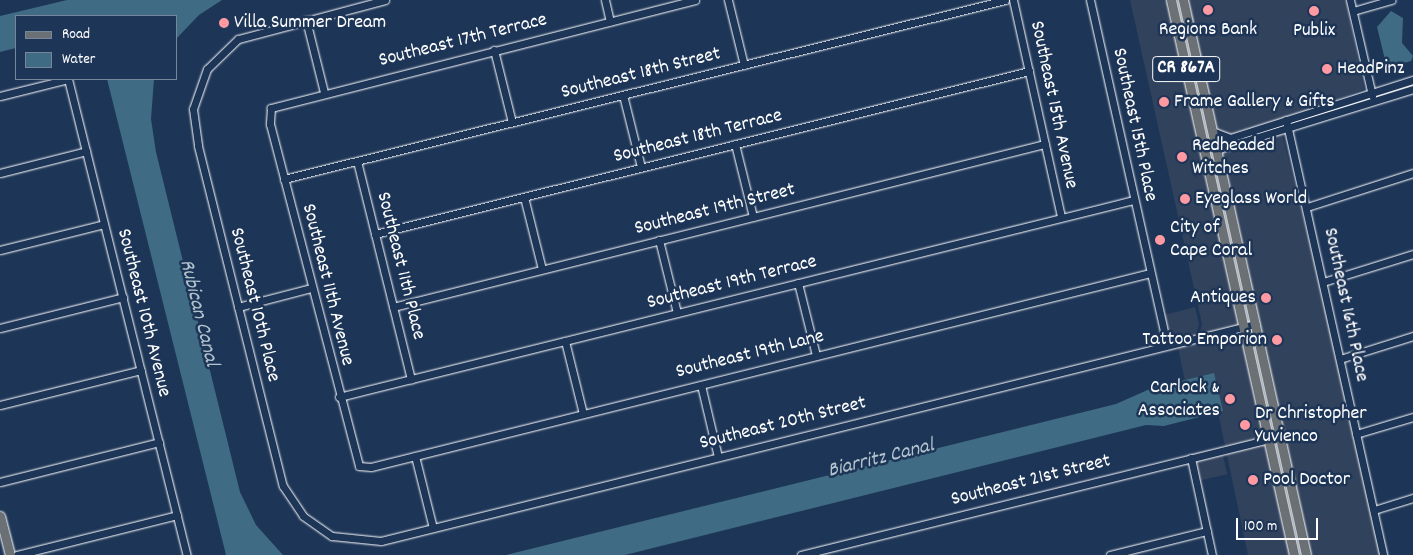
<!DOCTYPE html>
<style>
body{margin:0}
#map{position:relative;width:1413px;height:555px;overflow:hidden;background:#1d3557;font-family:Dekko,sans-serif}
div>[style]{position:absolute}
.built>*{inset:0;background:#31425d;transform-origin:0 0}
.water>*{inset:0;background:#3f6b84}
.roads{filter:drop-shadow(0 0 1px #fff) drop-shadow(0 0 1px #fff)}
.minor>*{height:7px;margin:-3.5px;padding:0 3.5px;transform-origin:3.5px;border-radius:3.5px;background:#1d3557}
.major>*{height:9px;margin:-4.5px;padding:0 4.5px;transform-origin:4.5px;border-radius:4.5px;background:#6a7074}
.dots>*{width:14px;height:14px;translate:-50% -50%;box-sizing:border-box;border:2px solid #1d3557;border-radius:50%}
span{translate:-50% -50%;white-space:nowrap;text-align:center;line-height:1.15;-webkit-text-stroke:5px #1d3557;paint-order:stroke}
.shield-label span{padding:1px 4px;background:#1d3557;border:1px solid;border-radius:4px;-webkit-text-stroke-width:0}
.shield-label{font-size:19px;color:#fff;font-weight:700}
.poi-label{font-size:20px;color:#fff}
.left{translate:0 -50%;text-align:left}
.right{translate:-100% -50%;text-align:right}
.street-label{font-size:20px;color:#fff}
.water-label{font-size:21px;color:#b2c4ce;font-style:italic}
.legend{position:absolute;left:15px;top:15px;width:162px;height:65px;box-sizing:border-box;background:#1d3557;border:1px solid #77869a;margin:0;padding:6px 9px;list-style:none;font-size:15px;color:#fff}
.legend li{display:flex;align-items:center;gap:10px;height:25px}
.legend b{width:25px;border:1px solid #77869a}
.scale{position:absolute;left:1236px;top:518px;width:82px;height:22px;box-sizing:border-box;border:2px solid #fff;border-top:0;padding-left:6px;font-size:15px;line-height:18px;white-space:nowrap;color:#fff;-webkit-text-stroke:4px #1d3557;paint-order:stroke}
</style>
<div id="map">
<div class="built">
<i style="clip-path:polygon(1130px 0,1346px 0,1364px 89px,1279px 122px,1388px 555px,1248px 555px,1212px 384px,1186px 386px,1177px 343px,1198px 338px,1202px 324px)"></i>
<i style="clip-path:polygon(1195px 307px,1199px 324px,1196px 335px,1170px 342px,1164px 315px)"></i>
<i style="left:1221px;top:447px;width:28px;height:30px;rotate:77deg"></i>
</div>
<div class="water">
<i style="clip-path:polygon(67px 0,222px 0,199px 15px,176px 39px,176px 16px,16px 16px,16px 48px,0 52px,0 16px)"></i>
<i style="clip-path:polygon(1391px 11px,1403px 18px,1402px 43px,1413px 56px,1411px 61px,1387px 68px,1377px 27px)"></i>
<i style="clip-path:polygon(107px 79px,154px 79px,151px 119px,156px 152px,240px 492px,256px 525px,283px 555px,226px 555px)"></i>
<i style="clip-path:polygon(1214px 373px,1223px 411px,1164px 426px,1146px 425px,625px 555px,506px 555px,1116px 404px,1152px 388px)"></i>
</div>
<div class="roads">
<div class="minor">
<i style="left:385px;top:0;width:152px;rotate:165.1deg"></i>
<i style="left:238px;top:39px;width:43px;rotate:135.9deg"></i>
<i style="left:207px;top:69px;width:42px;rotate:109.3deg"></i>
<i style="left:193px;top:109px;width:37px;rotate:82deg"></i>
<i style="left:198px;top:146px;width:350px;rotate:76deg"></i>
<i style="left:283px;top:486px;width:36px;rotate:56deg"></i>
<i style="left:303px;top:516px;width:35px;rotate:35deg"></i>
<i style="left:332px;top:536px;width:49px;rotate:5.8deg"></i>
<i style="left:381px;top:541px;width:901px;rotate:-13.94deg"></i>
<i style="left:605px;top:0;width:22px;rotate:77deg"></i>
<i style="left:695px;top:0;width:438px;rotate:165.7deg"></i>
<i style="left:271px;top:108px;width:16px;rotate:94deg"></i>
<i style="left:270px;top:124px;width:353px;rotate:75.4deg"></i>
<i style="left:359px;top:466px;width:12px;rotate:5deg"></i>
<i style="left:371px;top:467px;width:803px;rotate:-13.98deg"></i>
<i style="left:728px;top:0;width:67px;rotate:76.2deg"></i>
<i style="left:1013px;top:0;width:222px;rotate:77.5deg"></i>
<i style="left:1090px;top:0;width:353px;rotate:77.4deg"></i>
<i style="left:1350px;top:0;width:98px;rotate:77deg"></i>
<i style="left:1353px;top:11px;width:40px;rotate:-16deg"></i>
<i style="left:306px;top:20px;width:74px;rotate:76deg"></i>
<i style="left:494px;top:50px;width:74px;rotate:76deg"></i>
<i style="left:68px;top:79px;width:491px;rotate:76deg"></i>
<i style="left:623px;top:95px;width:74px;rotate:76deg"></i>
<i style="left:0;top:96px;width:70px;rotate:-14deg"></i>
<i style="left:1286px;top:120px;width:446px;rotate:77.4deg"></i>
<i style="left:1212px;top:131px;width:19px;rotate:21deg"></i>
<i style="left:1230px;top:138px;width:192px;rotate:-17.6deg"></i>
<i style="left:735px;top:144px;width:75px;rotate:76.1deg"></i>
<i style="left:1216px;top:150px;width:206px;rotate:-17.2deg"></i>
<i style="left:357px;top:161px;width:225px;rotate:76.1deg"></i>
<i style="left:0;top:173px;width:89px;rotate:-14.3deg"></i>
<i style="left:284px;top:179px;width:743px;rotate:-13.94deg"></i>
<i style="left:524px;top:197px;width:74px;rotate:76deg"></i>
<i style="left:1307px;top:207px;width:111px;rotate:-17.8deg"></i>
<i style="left:375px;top:234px;width:674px;rotate:-14deg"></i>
<i style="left:659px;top:240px;width:75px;rotate:76.1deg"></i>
<i style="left:0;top:250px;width:107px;rotate:-14deg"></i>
<i style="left:1323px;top:282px;width:94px;rotate:-17.3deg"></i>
<i style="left:798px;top:283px;width:74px;rotate:76deg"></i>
<i style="left:238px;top:307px;width:75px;rotate:-14.6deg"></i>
<i style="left:393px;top:307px;width:672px;rotate:-14.04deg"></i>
<i style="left:0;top:328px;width:127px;rotate:-14.1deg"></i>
<i style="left:565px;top:341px;width:75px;rotate:76.1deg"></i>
<i style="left:1340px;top:359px;width:77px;rotate:-17.5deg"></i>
<i style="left:701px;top:385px;width:74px;rotate:76.7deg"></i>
<i style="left:339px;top:397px;width:819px;rotate:-13.92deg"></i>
<i style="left:0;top:405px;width:145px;rotate:-13.9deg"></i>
<i style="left:1356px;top:434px;width:59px;rotate:-16.6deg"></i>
<i style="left:415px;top:456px;width:74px;rotate:76deg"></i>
<i style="left:1191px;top:458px;width:99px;rotate:77.8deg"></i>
<i style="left:0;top:482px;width:164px;rotate:-14.1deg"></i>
<i style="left:1374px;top:510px;width:41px;rotate:-17.1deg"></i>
<i style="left:17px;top:555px;width:165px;rotate:-14deg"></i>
<i style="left:801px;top:555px;width:481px;rotate:-13.9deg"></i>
<i style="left:1110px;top:555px;width:100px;rotate:-13.9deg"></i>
</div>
<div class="major">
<i style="left:1171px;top:0;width:568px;rotate:77.5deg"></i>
<i style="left:1183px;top:0;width:568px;rotate:77.5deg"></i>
<i style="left:0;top:516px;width:40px;rotate:75.6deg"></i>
</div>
</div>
<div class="dots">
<i style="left:1208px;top:10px;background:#ff9aa2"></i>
<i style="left:1314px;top:11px;background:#ff9aa2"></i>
<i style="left:224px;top:23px;background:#ff9aa2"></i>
<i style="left:1327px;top:69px;background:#ff9aa2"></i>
<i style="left:1164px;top:102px;background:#ff9aa2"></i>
<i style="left:1182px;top:157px;background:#ff9aa2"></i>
<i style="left:1185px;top:199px;background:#ff9aa2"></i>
<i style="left:1160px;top:240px;background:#ff9aa2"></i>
<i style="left:1266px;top:298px;background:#ff9aa2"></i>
<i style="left:1277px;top:340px;background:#ff9aa2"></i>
<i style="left:1230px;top:399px;background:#ff9aa2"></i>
<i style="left:1245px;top:425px;background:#ff9aa2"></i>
<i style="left:1253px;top:480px;background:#ff9aa2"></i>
</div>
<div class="shield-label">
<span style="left:1186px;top:69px">CR 867A</span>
</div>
<div class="poi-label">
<span class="left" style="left:234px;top:23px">Villa Summer Dream</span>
<span style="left:1208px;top:30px">Regions Bank</span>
<span style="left:1314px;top:31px">Publix</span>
<span class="left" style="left:1337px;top:69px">HeadPinz</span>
<span class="left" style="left:1174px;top:102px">Frame Gallery &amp; Gifts</span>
<span class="left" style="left:1192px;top:158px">Redheaded<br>Witches</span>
<span class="left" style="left:1195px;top:199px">Eyeglass World</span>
<span class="left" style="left:1170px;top:240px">City of<br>Cape Coral</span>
<span class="right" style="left:1256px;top:298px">Antiques</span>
<span class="right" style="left:1267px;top:340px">Tattoo Emporion</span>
<span class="right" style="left:1220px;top:400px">Carlock &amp;<br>Associates</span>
<span class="left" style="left:1255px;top:426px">Dr Christopher<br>Yuvienco</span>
<span class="left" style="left:1263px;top:480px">Pool Doctor</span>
</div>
<div class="street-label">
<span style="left:463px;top:41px;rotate:-14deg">Southeast 17th Terrace</span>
<span style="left:641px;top:74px;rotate:-14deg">Southeast 18th Street</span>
<span style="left:1053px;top:105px;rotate:78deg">Southeast 15th Avenue</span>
<span style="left:1134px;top:125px;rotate:78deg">Southeast 15th Place</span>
<span style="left:698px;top:137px;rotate:-14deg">Southeast 18th Terrace</span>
<span style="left:715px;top:210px;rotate:-14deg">Southeast 19th Street</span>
<span style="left:400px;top:266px;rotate:76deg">Southeast 11th Place</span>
<span style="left:732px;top:283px;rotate:-14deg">Southeast 19th Terrace</span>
<span style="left:327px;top:285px;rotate:76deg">Southeast 11th Avenue</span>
<span style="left:254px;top:305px;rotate:76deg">Southeast 10th Place</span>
<span style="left:1345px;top:305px;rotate:78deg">Southeast 16th Place</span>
<span style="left:143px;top:313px;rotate:76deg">Southeast 10th Avenue</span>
<span style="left:750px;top:355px;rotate:-14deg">Southeast 19th Lane</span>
<span style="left:783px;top:424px;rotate:-14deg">Southeast 20th Street</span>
<span style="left:1031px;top:481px;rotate:-14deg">Southeast 21st Street</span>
</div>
<div class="water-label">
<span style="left:198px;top:313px;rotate:76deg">Rubican Canal</span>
<span style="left:881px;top:459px;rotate:-14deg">Biarritz Canal</span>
</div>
<ul class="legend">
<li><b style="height:6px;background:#6a7074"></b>Road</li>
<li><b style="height:14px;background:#3f6b84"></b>Water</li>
</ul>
<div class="scale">100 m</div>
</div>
